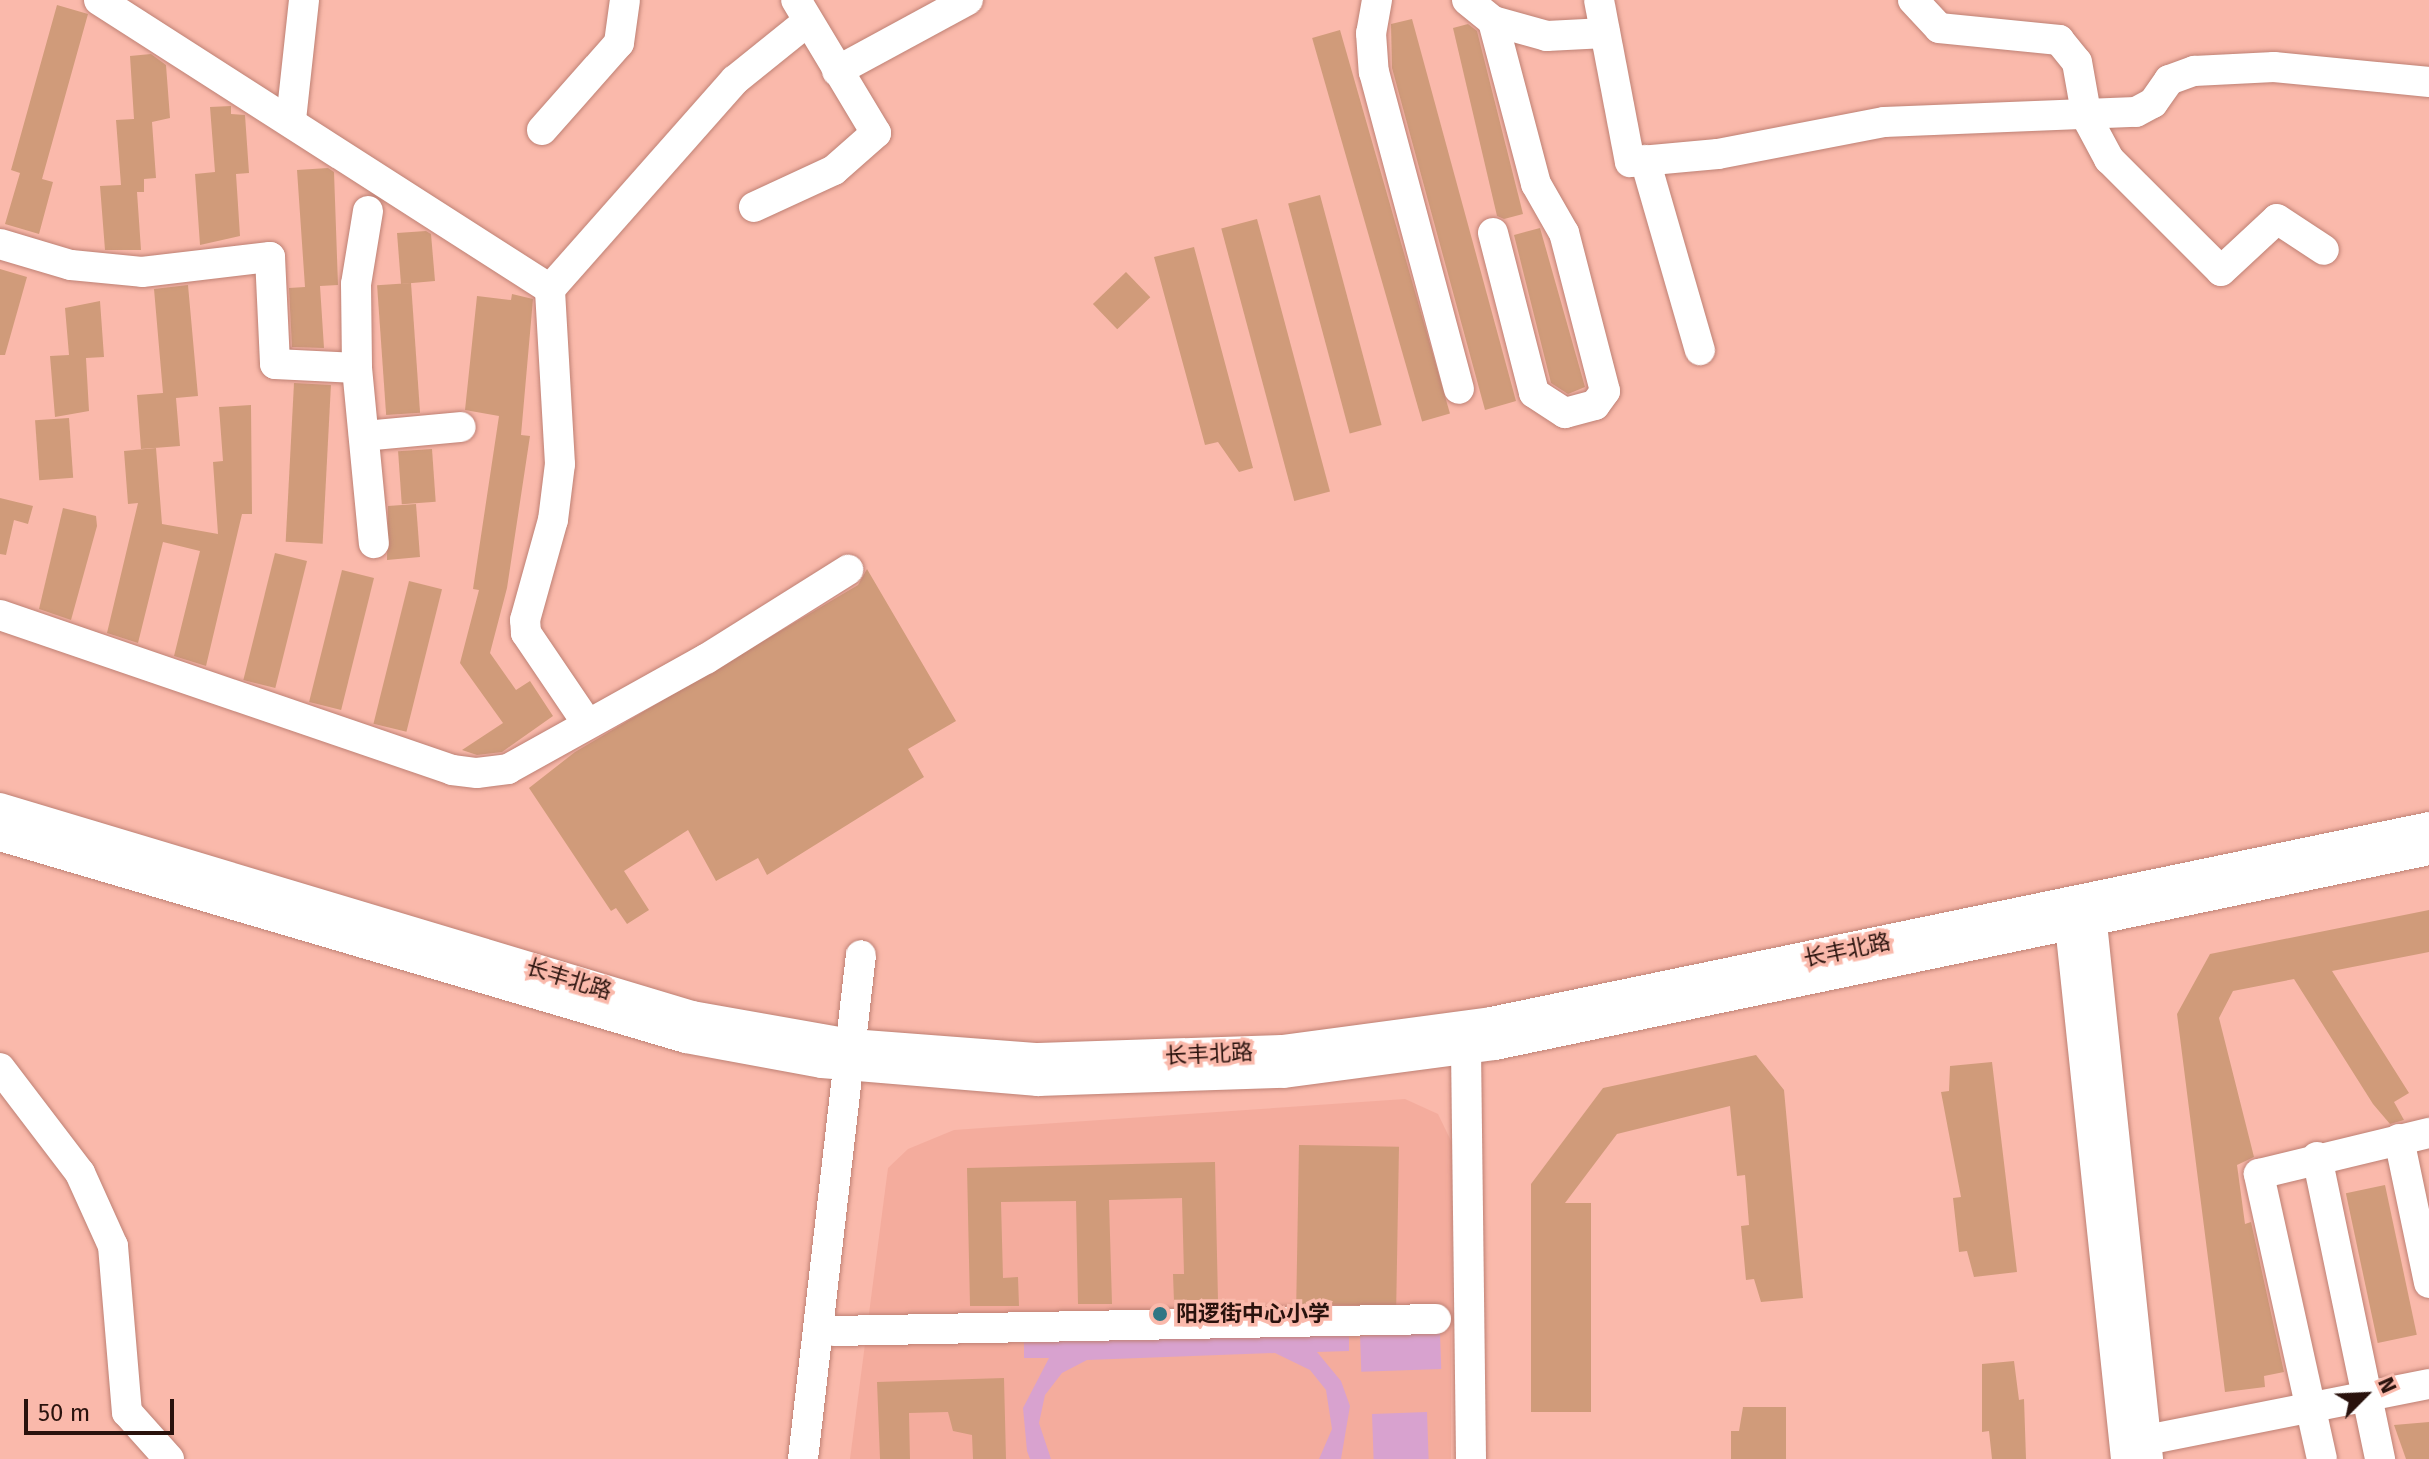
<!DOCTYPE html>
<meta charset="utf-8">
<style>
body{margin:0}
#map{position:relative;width:2429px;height:1459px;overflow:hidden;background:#fab9ab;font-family:"Fira Sans","Noto Sans SC",sans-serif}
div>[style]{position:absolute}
.built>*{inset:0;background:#f4ac9d}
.green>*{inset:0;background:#d8a2cf;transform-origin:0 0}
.building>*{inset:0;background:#d09b7a;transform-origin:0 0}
.roads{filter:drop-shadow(0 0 2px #be8174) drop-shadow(0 0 2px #be8174)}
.minor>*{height:30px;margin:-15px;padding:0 15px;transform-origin:15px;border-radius:15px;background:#fff}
.dots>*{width:22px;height:22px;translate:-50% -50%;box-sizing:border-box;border:4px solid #fab9ab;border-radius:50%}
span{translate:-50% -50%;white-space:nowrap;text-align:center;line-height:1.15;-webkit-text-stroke:7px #fab9ab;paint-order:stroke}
.street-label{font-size:22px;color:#29120d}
.poi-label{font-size:22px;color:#29120d;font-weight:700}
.left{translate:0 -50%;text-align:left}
.north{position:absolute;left:2325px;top:1355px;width:80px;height:80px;-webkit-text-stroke:6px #fab9ab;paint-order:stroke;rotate:66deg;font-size:22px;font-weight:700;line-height:32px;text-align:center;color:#29120d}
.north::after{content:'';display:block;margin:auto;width:28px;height:36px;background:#29120d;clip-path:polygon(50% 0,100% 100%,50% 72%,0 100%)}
.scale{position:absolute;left:24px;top:1399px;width:150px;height:36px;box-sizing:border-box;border:4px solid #29120d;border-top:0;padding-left:10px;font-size:24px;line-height:28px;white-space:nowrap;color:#29120d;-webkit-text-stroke:6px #fab9ab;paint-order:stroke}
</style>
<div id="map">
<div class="built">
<i style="clip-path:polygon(1405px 1099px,1438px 1114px,1452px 1143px,1451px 1459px,850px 1459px,888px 1168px,908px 1149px,954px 1130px)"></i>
</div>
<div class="green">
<i style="left:1440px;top:1333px;width:36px;height:80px;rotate:88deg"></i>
<i style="clip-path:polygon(1349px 1334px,1349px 1351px,1317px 1352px,1341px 1381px,1350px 1406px,1341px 1459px,1319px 1459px,1332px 1429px,1326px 1390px,1310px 1370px,1275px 1353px,1087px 1360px,1062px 1373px,1045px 1395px,1039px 1423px,1051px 1459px,1030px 1459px,1027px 1451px,1023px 1408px,1049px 1358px,1024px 1358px,1024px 1341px)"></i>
<i style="left:1427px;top:1412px;width:47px;height:55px;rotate:88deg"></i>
</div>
<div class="building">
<i style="clip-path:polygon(57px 5px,88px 14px,42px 179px,53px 182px,39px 234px,5px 224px,20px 173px,11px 170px)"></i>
<i style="clip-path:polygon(1412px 19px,1516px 401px,1485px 410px,1392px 68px,1391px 24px)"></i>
<i style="clip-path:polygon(1468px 24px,1477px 31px,1523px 214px,1504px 219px,1497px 216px,1453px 28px)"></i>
<i style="left:1340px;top:30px;width:399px;height:29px;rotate:74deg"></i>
<i style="clip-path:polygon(151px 54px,166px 65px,170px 118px,152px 122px,156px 178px,144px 179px,144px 192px,137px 192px,141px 250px,105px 250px,100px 186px,121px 185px,116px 120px,134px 119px,130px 56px)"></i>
<i style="clip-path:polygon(231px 106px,231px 114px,245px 115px,249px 173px,236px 174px,240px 236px,200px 245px,195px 174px,215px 172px,210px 107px)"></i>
<i style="clip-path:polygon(328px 168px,334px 172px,338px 285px,320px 286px,324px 348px,292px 347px,289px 288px,305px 287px,297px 170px)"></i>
<i style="left:1320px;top:195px;width:238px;height:33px;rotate:75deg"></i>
<i style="left:1257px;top:219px;width:282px;height:37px;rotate:75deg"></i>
<i style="clip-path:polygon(1540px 228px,1585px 387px,1568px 394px,1551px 383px,1514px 235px)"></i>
<i style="clip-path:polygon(426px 231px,431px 234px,435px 281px,401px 284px,397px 233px)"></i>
<i style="clip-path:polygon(1194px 247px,1253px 468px,1239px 472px,1218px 442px,1205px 445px,1154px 257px)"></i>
<i style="clip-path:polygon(0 269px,27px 277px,5px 355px,0 355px)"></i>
<i style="left:1126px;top:272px;width:35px;height:46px;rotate:46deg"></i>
<i style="left:411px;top:283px;width:130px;height:34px;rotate:86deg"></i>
<i style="clip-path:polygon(188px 285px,198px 396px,176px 398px,180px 446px,141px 449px,137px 395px,163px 393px,154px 289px)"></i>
<i style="clip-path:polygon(512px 294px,533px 299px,521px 435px,530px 436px,507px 588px,490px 653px,516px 690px,530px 681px,553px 716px,502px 752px,477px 755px,462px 750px,503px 723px,460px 663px,479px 590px,473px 589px,499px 416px,465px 410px,477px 296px,511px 300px)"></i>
<i style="clip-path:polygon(100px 301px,104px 357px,86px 358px,89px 411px,55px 417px,50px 356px,69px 355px,65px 308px)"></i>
<i style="left:294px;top:383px;width:37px;height:159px;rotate:3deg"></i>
<i style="clip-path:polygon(251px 405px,252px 514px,242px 514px,206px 666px,174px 656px,200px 551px,163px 542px,138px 643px,107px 633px,138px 503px,128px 504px,124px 451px,156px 448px,162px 524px,218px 534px,213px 462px,223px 461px,219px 407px)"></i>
<i style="left:69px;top:418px;width:60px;height:34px;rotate:86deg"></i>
<i style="left:432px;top:449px;width:53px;height:34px;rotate:86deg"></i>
<i style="clip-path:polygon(0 498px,33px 506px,28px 524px,14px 520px,6px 555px,0 554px)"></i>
<i style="clip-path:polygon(416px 504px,420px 557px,387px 560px,388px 506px)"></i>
<i style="clip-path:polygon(63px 508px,96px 516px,97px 526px,71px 620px,39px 609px)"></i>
<i style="left:275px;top:553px;width:33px;height:131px;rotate:14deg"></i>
<i style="clip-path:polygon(867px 569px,956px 721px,908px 749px,924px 777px,767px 875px,758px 858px,716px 881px,688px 830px,624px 871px,649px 910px,627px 924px,616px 908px,611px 911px,529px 788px,575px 752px,858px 585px)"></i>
<i style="left:342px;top:570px;width:33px;height:136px;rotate:14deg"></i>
<i style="left:409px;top:581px;width:34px;height:147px;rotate:14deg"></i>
<i style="clip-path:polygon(2429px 910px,2429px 952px,2332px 971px,2409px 1093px,2394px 1102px,2404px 1120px,2390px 1124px,2373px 1104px,2294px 979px,2233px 991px,2219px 1018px,2254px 1157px,2237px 1165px,2245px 1224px,2251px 1222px,2284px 1372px,2264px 1376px,2265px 1387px,2225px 1392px,2177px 1014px,2210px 954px)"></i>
<i style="clip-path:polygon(1756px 1055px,1784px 1090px,1803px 1298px,1761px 1302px,1754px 1279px,1746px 1280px,1741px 1226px,1749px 1225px,1746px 1186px,1745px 1175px,1737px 1176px,1730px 1106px,1617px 1134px,1565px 1203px,1591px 1203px,1591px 1412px,1531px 1412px,1531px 1184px,1603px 1088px)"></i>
<i style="clip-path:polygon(1992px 1062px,2017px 1272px,1974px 1277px,1967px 1251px,1959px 1252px,1953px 1198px,1961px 1197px,1941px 1092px,1949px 1091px,1950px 1066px)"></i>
<i style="left:1299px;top:1145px;width:100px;height:159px;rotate:1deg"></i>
<i style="clip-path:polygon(1215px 1162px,1218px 1301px,1174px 1302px,1173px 1274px,1184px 1274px,1182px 1198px,1109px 1200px,1112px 1304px,1078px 1304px,1076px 1201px,1001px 1202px,1003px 1278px,1018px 1277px,1019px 1306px,970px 1306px,967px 1168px)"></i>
<i style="left:2385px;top:1185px;width:153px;height:40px;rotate:78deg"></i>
<i style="clip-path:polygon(2014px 1361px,2019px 1400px,2024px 1399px,2026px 1459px,1992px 1459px,1989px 1431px,1982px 1432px,1982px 1364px)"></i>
<i style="clip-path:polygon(1004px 1378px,1006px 1459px,973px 1459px,972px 1435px,953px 1431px,948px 1412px,909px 1413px,910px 1459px,880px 1459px,877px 1382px)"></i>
<i style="clip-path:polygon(1743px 1407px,1786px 1407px,1786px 1459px,1731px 1459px,1731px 1431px,1739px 1431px)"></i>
<i style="clip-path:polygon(2429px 1422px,2429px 1459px,2406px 1459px,2394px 1425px)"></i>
</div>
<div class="roads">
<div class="minor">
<i style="left:99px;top:0;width:536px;rotate:32.65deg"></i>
<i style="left:1377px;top:0;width:34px;rotate:100deg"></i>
<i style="left:1371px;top:33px;width:39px;rotate:86deg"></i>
<i style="left:1374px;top:72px;width:328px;rotate:75deg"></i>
<i style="left:1467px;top:0;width:33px;rotate:39deg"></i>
<i style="left:1493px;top:21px;width:56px;rotate:15.5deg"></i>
<i style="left:1547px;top:36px;width:58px;rotate:-3deg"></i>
<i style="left:1599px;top:0;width:165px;rotate:79.2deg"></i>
<i style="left:1630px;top:162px;width:88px;rotate:-5.2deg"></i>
<i style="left:1718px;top:154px;width:169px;rotate:-10.9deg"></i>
<i style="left:1884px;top:122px;width:252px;rotate:-2.3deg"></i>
<i style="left:2136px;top:112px;width:19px;rotate:-28deg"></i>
<i style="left:2153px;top:103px;width:28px;rotate:-55deg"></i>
<i style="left:2169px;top:80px;width:27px;rotate:-20deg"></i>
<i style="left:2194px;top:71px;width:80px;rotate:-2.9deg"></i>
<i style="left:2274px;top:67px;width:156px;rotate:5.5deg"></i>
<i style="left:1913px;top:0;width:38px;rotate:47deg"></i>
<i style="left:1939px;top:28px;width:121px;rotate:5.7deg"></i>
<i style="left:2059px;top:40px;width:28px;rotate:51deg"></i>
<i style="left:2077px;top:62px;width:57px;rotate:79.9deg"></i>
<i style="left:2087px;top:118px;width:47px;rotate:61.8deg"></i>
<i style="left:2109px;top:159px;width:158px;rotate:45deg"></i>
<i style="left:2221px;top:271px;width:76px;rotate:-42.9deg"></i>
<i style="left:2277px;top:219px;width:56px;rotate:33.4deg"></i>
<i style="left:837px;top:71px;width:149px;rotate:-28.5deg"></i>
<i style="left:291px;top:120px;width:121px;rotate:-83.8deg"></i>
<i style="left:542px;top:130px;width:116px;rotate:-48.5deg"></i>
<i style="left:619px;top:43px;width:43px;rotate:-82.1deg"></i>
<i style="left:1645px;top:160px;width:198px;rotate:73.9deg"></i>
<i style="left:754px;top:207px;width:88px;rotate:-24.8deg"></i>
<i style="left:834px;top:170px;width:56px;rotate:-41.4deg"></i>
<i style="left:876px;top:133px;width:155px;rotate:-121deg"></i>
<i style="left:368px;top:211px;width:74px;rotate:99.3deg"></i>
<i style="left:356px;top:284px;width:84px;rotate:89.3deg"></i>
<i style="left:357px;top:368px;width:176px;rotate:84.5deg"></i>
<i style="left:1493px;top:233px;width:165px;rotate:75.6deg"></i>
<i style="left:1534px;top:393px;width:37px;rotate:33deg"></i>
<i style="left:1565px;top:413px;width:31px;rotate:-15deg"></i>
<i style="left:1595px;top:405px;width:17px;rotate:-54deg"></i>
<i style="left:1605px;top:391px;width:163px;rotate:-104.5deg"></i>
<i style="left:1564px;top:233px;width:56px;rotate:-119.7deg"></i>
<i style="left:1536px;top:184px;width:169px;rotate:-104.8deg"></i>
<i style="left:0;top:244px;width:74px;rotate:16.5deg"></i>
<i style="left:71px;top:265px;width:71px;rotate:5.6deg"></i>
<i style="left:142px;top:272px;width:129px;rotate:-6.7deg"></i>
<i style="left:270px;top:257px;width:107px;rotate:87.3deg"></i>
<i style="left:275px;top:364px;width:82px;rotate:2.8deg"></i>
<i style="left:364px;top:436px;width:97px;rotate:-5.3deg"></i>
<i style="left:0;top:615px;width:478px;rotate:18.9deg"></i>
<i style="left:452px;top:770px;width:25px;rotate:7deg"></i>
<i style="left:477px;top:773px;width:31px;rotate:-7deg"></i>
<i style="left:508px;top:769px;width:227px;rotate:-29.1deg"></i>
<i style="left:706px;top:659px;width:168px;rotate:-32.1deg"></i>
<i style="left:587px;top:723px;width:109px;rotate:-124.1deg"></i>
<i style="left:526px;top:633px;width:13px;rotate:-94deg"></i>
<i style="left:525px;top:620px;width:104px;rotate:-74.4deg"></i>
<i style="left:553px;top:520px;width:56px;rotate:-82.9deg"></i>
<i style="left:560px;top:464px;width:175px;rotate:-93.3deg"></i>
<i style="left:550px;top:289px;width:279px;rotate:-48.5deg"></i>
<i style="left:735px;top:80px;width:92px;rotate:-38.9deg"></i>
<i style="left:0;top:808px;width:723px;rotate:16.73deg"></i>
<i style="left:692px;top:1016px;width:161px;rotate:10deg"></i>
<i style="left:851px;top:1044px;width:188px;rotate:4.3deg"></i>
<i style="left:1038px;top:1058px;width:244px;rotate:-1.9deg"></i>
<i style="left:1282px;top:1050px;width:211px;rotate:-7.6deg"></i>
<i style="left:1491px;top:1022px;width:958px;rotate:-11.74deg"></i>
<i style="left:0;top:836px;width:715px;rotate:16.41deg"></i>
<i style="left:686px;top:1038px;width:138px;rotate:10.4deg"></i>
<i style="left:822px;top:1063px;width:217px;rotate:4.8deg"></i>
<i style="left:1038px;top:1081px;width:246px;rotate:-1.9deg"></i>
<i style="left:1284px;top:1073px;width:213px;rotate:-7.6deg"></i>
<i style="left:1495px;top:1045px;width:954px;rotate:-11.79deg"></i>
<i style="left:2090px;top:904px;width:558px;rotate:84.03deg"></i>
<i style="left:2068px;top:906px;width:556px;rotate:84.01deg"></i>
<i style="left:1466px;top:1049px;width:410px;rotate:89.3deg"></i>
<i style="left:0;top:1068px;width:132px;rotate:52.7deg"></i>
<i style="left:80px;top:1173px;width:80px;rotate:65.7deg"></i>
<i style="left:113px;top:1246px;width:167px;rotate:85.2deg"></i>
<i style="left:127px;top:1412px;width:63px;rotate:48.2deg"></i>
<i style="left:2399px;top:1139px;width:147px;rotate:78.2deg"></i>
<i style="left:2317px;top:1157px;width:309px;rotate:78.2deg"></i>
<i style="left:833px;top:1331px;width:603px;rotate:-1.14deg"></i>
<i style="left:2146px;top:1440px;width:288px;rotate:-11.2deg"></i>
<i style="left:803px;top:1459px;width:507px;rotate:-83.44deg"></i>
<i style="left:2322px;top:1459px;width:292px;rotate:-102.5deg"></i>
<i style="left:2259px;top:1174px;width:175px;rotate:-13.6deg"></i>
</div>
</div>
<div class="dots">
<i style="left:1160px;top:1314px;background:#307684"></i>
</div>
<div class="street-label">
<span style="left:1847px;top:950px;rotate:-12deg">长丰北路</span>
<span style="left:569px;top:979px;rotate:17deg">长丰北路</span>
<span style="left:1209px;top:1054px;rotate:-3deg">长丰北路</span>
</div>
<div class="poi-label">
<span class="left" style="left:1176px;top:1314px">阳逻街中心小学</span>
</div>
<div class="north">N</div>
<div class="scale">50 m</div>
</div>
